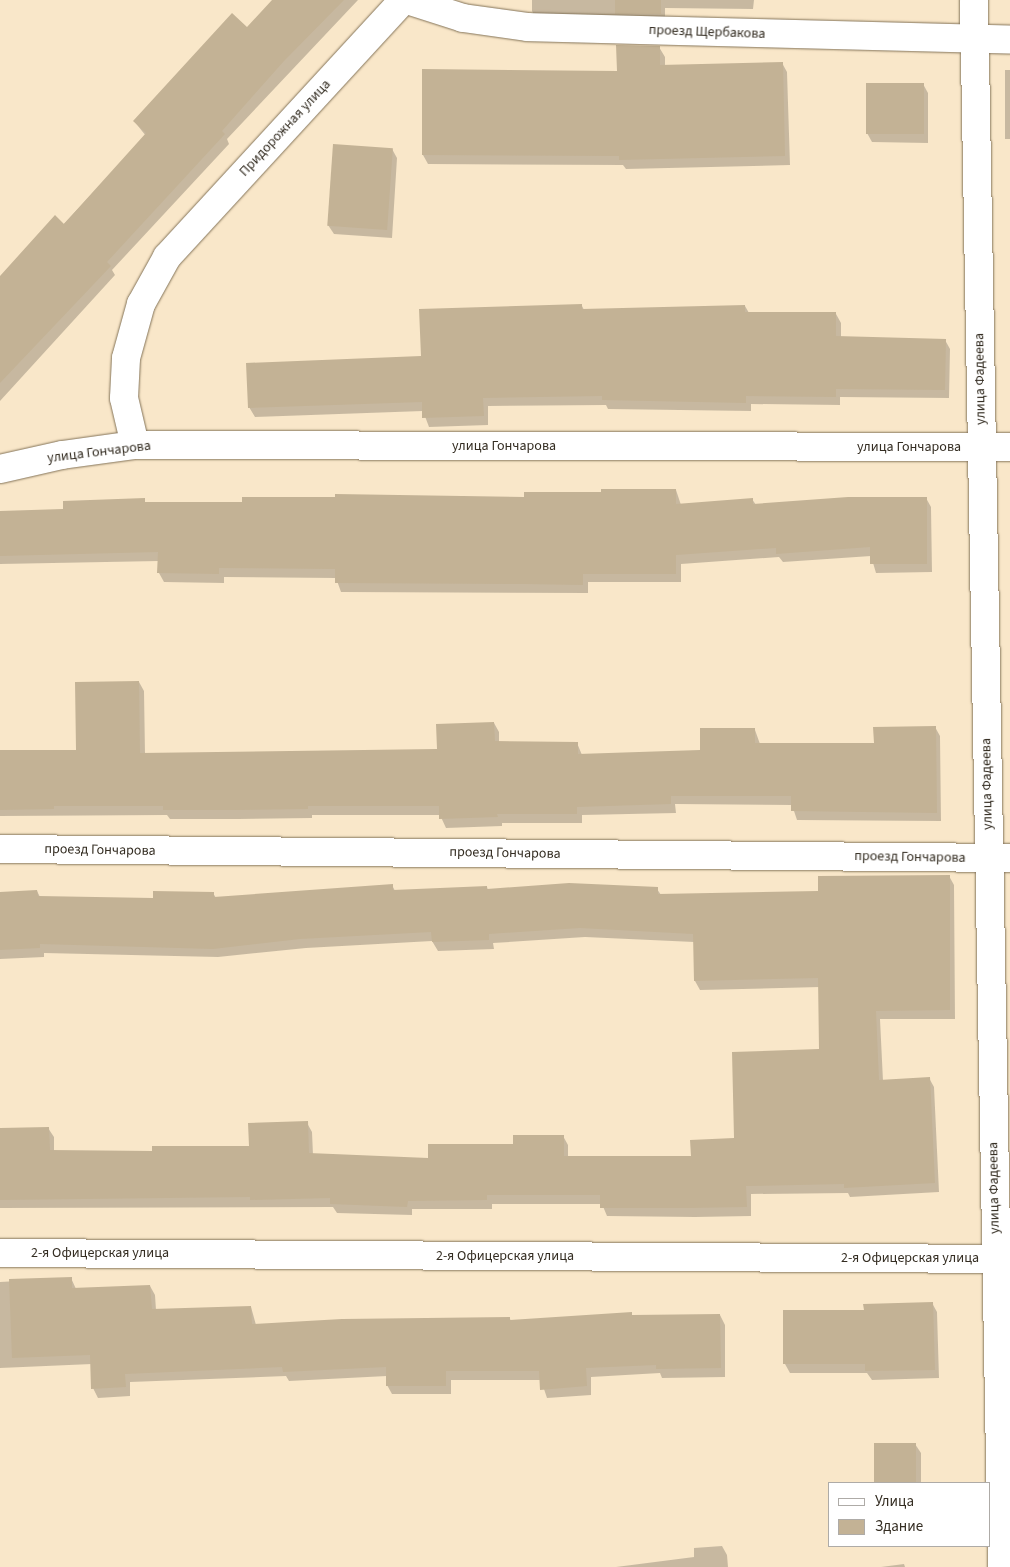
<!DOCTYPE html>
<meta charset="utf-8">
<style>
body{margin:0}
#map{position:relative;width:1010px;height:1567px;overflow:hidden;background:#f9e7c9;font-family:"Source Sans 3",sans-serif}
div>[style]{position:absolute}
.shadow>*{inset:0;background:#0003;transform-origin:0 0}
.building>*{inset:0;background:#c3b295;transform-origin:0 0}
.roads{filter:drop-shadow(0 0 1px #847459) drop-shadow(0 0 1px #847459)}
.minor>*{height:28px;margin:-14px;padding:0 14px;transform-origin:14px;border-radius:14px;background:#fff}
span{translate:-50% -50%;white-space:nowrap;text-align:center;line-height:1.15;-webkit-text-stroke:4px #fff;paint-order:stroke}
.street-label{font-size:14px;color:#342d22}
.legend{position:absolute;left:828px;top:1482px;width:162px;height:65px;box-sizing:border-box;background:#fff;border:1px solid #aeaba7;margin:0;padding:6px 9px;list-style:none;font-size:15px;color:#342d22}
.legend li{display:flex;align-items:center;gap:10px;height:25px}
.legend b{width:25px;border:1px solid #aeaba7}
</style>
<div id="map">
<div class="shadow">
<i style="clip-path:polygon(274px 0,358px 0,227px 139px,229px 144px,112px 270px,115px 275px,0 401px,0 292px,146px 136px,134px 121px,247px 28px)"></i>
<i style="clip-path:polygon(532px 0,754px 0,753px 9px,665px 8px,665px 24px,537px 20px,532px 11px)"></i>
<i style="clip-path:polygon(659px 47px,665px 57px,665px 66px,782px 63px,787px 72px,790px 165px,626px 169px,623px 165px,428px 164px,423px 155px,618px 72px)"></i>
<i style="left:1005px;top:70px;width:5px;height:69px"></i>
<i style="clip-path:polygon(923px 84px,928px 93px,928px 143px,872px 142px,867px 133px)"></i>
<i style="clip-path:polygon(392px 149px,397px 158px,392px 238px,334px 234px,328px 225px)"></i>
<i style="clip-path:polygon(582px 306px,584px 310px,745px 306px,749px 313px,836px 314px,841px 323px,841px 338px,945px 340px,950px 349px,949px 398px,840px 397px,840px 405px,751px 404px,751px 411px,608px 409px,606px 405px,488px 406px,488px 425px,429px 427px,423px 411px,255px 417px,249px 407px,422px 358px)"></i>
<i style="clip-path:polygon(676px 490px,681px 505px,752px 499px,756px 505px,926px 498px,931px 507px,932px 572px,876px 573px,871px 556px,783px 562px,779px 557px,681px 564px,681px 582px,588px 582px,588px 593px,341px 592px,336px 578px,224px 577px,224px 583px,164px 582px,159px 573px,159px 561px,0 564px,0 512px,64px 510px,144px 500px,146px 504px,525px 498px)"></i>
<i style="clip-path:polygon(139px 682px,144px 691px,145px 754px,438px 750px,494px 723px,499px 732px,499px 743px,577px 743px,582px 755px,701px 751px,755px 730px,760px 744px,875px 744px,935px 727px,940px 736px,941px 821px,797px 820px,792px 805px,675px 804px,676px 813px,582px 815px,582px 823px,502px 823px,502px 826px,446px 828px,440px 815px,312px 815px,312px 818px,238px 819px,170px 819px,167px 815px,0 816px,0 752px,77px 751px)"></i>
<i style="clip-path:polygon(949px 876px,954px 885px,955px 1019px,880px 1019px,883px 1081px,929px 1078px,934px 1087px,939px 1192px,850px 1197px,848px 1193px,751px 1194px,751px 1216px,695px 1217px,607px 1216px,602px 1204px,492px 1204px,492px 1209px,412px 1209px,412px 1215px,337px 1213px,333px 1207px,0 1208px,0 1129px,48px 1128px,54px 1137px,54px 1151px,154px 1153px,250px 1147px,307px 1123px,312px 1132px,313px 1155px,429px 1159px,563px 1136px,568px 1145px,568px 1157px,692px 1157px,735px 1140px,820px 1051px,820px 987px,700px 990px,695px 981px,694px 942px,585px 937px,493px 943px,494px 949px,438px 951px,432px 941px,306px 948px,218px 957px,44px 953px,44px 957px,0 959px,0 893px,37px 891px,40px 897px,155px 900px,213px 893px,216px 898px,392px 885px,395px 891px,487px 887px,488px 890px,657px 889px,661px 895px,819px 892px)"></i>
<i style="clip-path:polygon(71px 1278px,76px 1289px,150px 1286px,155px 1295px,156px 1310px,251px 1307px,256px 1325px,510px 1319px,511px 1321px,631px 1314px,633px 1317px,720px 1315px,725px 1325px,725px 1377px,662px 1378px,660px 1373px,591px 1377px,591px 1395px,547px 1398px,541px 1380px,451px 1380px,451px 1394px,392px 1394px,387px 1385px,387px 1376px,289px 1381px,286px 1376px,130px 1382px,130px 1396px,98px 1398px,93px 1388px,92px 1364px,0 1368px,0 1282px)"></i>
<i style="clip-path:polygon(932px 1303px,937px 1312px,939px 1378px,872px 1380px,867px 1373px,790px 1373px,785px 1364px,865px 1311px)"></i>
<i style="clip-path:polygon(875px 1444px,915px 1444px,921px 1453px,921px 1483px,875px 1483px)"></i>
<i style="clip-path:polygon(722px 1546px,727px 1555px,728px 1567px,616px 1567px,694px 1557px,694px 1548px)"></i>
<i style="clip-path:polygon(904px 1564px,905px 1567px,881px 1567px)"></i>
</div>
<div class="building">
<i style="clip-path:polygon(272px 0,344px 0,284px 61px,222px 131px,225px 134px,107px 262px,111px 266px,0 383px,0 276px,55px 215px,64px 224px,146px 133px,133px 121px,232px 13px,247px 27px)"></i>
<i style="left:615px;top:0;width:46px;height:14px"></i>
<i style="clip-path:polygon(616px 45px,660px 46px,660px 65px,783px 62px,785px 156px,619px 160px,619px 156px,422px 155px,422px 69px,617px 71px)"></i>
<i style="left:866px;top:83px;width:58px;height:51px"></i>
<i style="left:333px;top:144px;width:60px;height:82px;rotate:4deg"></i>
<i style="clip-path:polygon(582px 304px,582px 309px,745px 305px,745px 312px,836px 312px,836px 336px,946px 339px,945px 390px,836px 389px,836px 397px,746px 396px,746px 403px,602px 400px,602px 396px,483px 398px,484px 416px,422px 418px,422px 402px,248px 408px,246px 363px,421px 356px,419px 309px)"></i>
<i style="clip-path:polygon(601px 489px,676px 489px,676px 504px,753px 498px,753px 504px,848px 497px,927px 497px,927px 564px,870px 564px,870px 547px,776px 554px,776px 548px,676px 555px,676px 574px,583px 574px,583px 585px,524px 584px,335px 583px,335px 569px,219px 568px,219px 574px,157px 573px,158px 552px,0 556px,0 511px,63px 509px,63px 501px,145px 498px,145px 502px,242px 502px,242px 497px,335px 497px,335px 494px,524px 497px,524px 492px,601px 492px)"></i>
<i style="clip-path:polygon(139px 681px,140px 753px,437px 749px,436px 724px,494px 722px,495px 741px,578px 742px,578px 754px,700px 750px,700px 728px,755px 728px,755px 743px,874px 743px,873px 727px,936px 726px,937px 813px,791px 811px,791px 796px,671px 796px,671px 804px,577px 807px,577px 814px,497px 814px,498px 817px,439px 819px,439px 806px,308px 806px,308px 809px,232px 810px,163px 810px,163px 806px,54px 806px,54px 809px,0 810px,0 750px,76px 750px,75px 682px)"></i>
<i style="clip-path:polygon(950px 875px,950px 1010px,876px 1011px,879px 1080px,930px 1077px,935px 1183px,844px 1188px,844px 1184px,746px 1186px,747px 1207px,689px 1208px,600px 1208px,600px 1195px,487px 1195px,487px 1200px,408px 1201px,407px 1207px,330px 1204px,330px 1198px,250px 1200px,250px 1197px,0 1200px,0 1128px,49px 1127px,50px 1150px,152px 1151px,152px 1146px,249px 1146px,248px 1123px,308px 1121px,309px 1153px,428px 1158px,428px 1144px,513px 1144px,513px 1135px,564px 1135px,564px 1156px,691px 1156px,690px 1140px,734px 1138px,732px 1052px,819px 1049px,818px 978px,694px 981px,693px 934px,580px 928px,489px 934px,489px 940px,432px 942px,431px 932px,300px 939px,213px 949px,40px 944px,40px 948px,0 950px,0 892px,37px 890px,38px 896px,153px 898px,153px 891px,214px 892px,214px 897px,393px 884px,393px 890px,487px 886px,487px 889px,569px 883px,658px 887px,658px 894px,818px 891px,818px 876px)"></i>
<i style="clip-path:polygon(72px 1277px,72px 1288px,150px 1285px,152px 1309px,251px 1306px,252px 1324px,342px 1319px,510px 1317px,510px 1320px,632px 1312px,632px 1315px,720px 1314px,721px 1368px,656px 1369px,656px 1365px,586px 1368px,587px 1386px,540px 1390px,539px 1371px,446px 1371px,446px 1386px,386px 1386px,386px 1367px,283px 1372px,282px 1367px,125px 1374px,126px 1387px,91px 1389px,90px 1355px,12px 1358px,9px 1279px)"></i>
<i style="clip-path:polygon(933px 1302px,935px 1370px,865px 1371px,865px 1364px,783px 1364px,783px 1310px,864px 1310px,863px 1304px)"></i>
<i style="left:874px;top:1443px;width:42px;height:40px"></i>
</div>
<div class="roads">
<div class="minor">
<i style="left:407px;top:0;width:59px;rotate:17.8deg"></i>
<i style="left:463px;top:18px;width:66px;rotate:7.9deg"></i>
<i style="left:528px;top:27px;width:482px;rotate:1.5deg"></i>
<i style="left:974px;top:0;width:1567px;rotate:88.98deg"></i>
<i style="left:135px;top:445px;width:48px;rotate:-103.2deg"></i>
<i style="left:124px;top:398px;width:40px;rotate:-87.1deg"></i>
<i style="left:126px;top:358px;width:56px;rotate:-74.5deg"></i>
<i style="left:141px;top:304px;width:54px;rotate:-61deg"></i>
<i style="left:167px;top:257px;width:349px;rotate:-47.4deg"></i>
<i style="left:0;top:469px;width:64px;rotate:-12.7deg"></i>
<i style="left:62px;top:455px;width:74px;rotate:-7.8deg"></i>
<i style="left:135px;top:445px;width:875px;rotate:0.13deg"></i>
<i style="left:0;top:849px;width:1010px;rotate:0.51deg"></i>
<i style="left:0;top:1253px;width:1010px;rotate:0.34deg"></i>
</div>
</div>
<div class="street-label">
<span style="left:707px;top:32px;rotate:2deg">проезд Щербакова</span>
<span style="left:285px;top:128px;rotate:-47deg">Придорожная улица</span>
<span style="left:980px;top:379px;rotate:-91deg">улица Фадеева</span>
<span style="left:504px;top:446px">улица Гончарова</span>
<span style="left:909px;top:447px">улица Гончарова</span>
<span style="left:99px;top:452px;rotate:-7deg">улица Гончарова</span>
<span style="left:987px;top:784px;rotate:-91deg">улица Фадеева</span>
<span style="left:100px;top:850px;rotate:1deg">проезд Гончарова</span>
<span style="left:505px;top:853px;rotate:1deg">проезд Гончарова</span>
<span style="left:910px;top:857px;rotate:1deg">проезд Гончарова</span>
<span style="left:994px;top:1188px;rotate:-91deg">улица Фадеева</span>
<span style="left:100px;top:1253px">2-я Офицерская улица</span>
<span style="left:505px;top:1256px">2-я Офицерская улица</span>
<span style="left:910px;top:1258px">2-я Офицерская улица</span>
</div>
<ul class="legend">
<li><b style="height:6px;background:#fff"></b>Улица</li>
<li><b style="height:14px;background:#c3b295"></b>Здание</li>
</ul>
</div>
